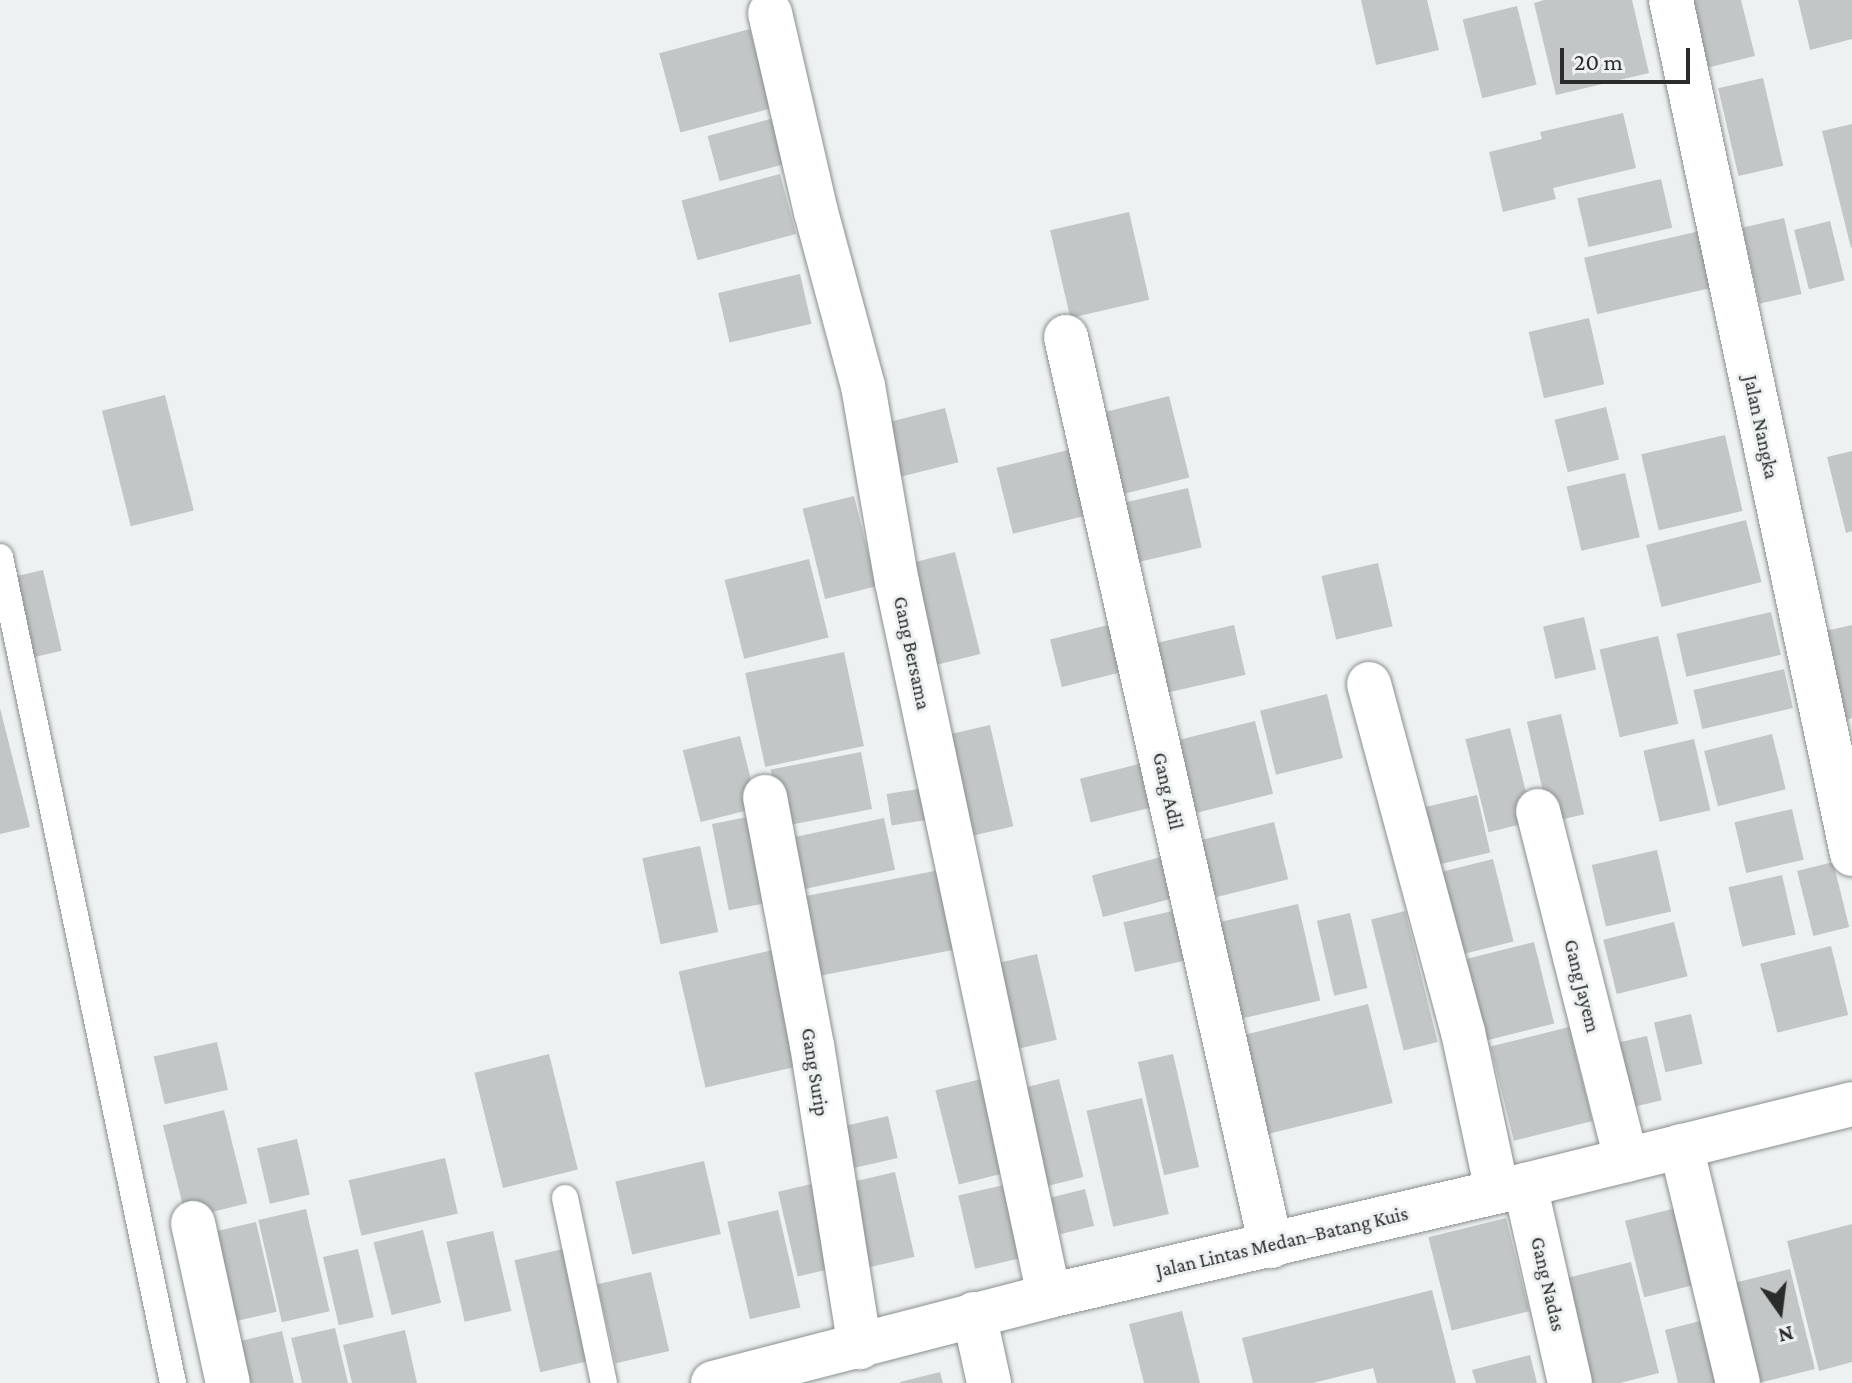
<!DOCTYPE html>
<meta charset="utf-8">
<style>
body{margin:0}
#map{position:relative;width:1852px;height:1383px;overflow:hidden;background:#edf1f2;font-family:"Crimson Pro",serif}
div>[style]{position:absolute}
.building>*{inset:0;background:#c2c6c7;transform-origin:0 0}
.roads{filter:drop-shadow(0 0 2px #8b8f8f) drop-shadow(0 0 2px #8b8f8f)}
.service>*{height:26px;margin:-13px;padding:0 13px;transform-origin:13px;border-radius:13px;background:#fff}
.minor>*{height:44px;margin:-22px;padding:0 22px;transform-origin:22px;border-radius:22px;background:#fff}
.trunk>*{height:44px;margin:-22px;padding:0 22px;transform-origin:22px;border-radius:22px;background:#fff}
span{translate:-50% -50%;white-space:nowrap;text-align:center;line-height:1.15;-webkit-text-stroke:6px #edf1f2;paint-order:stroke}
.street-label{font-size:20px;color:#2a2b2b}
.north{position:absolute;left:1740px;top:1271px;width:80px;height:80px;-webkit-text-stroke:6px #edf1f2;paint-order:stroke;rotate:166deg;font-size:22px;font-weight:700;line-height:32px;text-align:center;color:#2a2b2b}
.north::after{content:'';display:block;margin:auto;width:28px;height:36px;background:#2a2b2b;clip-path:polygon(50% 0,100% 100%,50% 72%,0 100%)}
.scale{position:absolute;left:1560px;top:48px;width:130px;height:36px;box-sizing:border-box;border:4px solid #2a2b2b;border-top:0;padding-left:10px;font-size:24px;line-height:28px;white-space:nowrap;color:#2a2b2b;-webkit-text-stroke:6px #edf1f2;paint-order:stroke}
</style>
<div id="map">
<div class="building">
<i style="clip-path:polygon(1361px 0,1427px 0,1439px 50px,1376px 65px)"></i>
<i style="clip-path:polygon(1544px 0,1632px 0,1649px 73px,1556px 95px,1534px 3px)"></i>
<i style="clip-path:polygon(1685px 0,1741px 0,1755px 56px,1702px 69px)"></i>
<i style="clip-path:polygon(1798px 0,1852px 0,1852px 39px,1810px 50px)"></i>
<i style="left:1517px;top:6px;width:81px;height:56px;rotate:76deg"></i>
<i style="left:750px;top:29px;width:82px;height:94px;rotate:75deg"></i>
<i style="left:1763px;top:78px;width:90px;height:46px;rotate:77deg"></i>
<i style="clip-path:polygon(1623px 113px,1636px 168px,1553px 188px,1556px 199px,1503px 212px,1489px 152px,1542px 139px,1540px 132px)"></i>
<i style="left:778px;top:117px;width:47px;height:73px;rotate:75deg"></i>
<i style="clip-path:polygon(1852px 124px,1852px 247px,1851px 248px,1822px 131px)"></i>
<i style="left:780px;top:174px;width:62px;height:102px;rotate:75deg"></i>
<i style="left:1661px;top:179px;width:50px;height:86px;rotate:77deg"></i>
<i style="left:1129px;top:212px;width:90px;height:81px;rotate:77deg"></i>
<i style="left:1784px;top:218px;width:78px;height:43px;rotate:77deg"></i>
<i style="left:1830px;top:221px;width:61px;height:37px;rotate:76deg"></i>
<i style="left:1704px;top:230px;width:58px;height:123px;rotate:77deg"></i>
<i style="left:800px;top:274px;width:51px;height:84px;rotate:77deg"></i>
<i style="left:1589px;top:318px;width:68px;height:62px;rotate:77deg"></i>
<i style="left:165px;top:395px;width:119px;height:65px;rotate:76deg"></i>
<i style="left:1169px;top:396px;width:84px;height:73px;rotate:76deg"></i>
<i style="left:1606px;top:407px;width:54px;height:53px;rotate:76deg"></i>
<i style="left:945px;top:408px;width:56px;height:66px;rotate:76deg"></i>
<i style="left:1725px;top:435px;width:78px;height:86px;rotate:77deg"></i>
<i style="left:1080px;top:447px;width:68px;height:86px;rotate:76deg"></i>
<i style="clip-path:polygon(1852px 451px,1852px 531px,1846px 533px,1827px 457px)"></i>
<i style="left:1625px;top:473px;width:66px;height:60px;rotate:77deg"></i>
<i style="left:1188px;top:488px;width:61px;height:76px;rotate:77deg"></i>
<i style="left:854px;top:496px;width:93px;height:53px;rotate:76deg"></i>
<i style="left:1746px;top:520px;width:64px;height:103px;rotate:76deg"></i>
<i style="left:955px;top:552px;width:105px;height:46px;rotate:76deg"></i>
<i style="left:809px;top:559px;width:81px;height:87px;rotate:76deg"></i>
<i style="left:1378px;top:563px;width:65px;height:58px;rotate:77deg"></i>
<i style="left:43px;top:570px;width:83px;height:30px;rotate:77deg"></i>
<i style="left:1771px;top:612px;width:44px;height:97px;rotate:77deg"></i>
<i style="left:1584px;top:617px;width:54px;height:42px;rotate:77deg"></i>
<i style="left:1116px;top:623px;width:49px;height:68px;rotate:76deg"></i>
<i style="left:1234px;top:625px;width:51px;height:83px;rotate:77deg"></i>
<i style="clip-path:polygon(1852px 625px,1852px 718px,1846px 720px,1825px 631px)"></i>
<i style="left:1658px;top:636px;width:90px;height:60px;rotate:77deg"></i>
<i style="left:844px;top:652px;width:96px;height:101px;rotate:78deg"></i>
<i style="left:1784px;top:669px;width:40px;height:93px;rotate:77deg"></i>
<i style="left:1327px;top:694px;width:66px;height:69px;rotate:76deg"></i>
<i style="clip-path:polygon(0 708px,30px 827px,0 834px)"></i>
<i style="left:1561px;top:714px;width:103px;height:35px;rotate:77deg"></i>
<i style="left:1255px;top:721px;width:75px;height:84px;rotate:76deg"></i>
<i style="left:990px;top:725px;width:104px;height:51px;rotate:77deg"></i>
<i style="left:1510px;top:728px;width:96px;height:46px;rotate:76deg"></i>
<i style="left:1772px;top:734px;width:57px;height:70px;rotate:76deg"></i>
<i style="left:740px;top:736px;width:74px;height:59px;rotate:76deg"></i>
<i style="left:1694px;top:739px;width:73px;height:52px;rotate:77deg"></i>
<i style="left:861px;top:752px;width:58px;height:92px;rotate:79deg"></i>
<i style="left:1143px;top:763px;width:45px;height:65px;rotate:76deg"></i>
<i style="left:937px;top:786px;width:32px;height:51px;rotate:81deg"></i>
<i style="left:1477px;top:795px;width:59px;height:74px;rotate:77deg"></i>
<i style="left:1792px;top:809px;width:52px;height:59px;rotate:77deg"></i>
<i style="left:763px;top:814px;width:88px;height:52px;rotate:79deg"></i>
<i style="left:884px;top:818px;width:53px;height:97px;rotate:78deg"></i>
<i style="left:1274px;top:822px;width:59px;height:81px;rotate:76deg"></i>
<i style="left:700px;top:846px;width:88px;height:59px;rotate:78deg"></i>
<i style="left:1657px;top:850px;width:63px;height:67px;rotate:77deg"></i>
<i style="left:1172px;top:854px;width:43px;height:83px;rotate:75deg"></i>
<i style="left:1493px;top:859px;width:85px;height:61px;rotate:76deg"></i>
<i style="left:1833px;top:862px;width:67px;height:37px;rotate:76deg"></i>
<i style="left:945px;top:869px;width:81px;height:151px;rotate:79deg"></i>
<i style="left:1782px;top:875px;width:61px;height:55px;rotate:77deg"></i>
<i style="left:1298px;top:904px;width:99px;height:97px;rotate:77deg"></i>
<i style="left:1177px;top:910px;width:51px;height:55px;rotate:77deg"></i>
<i style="left:1405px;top:911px;width:135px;height:35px;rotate:76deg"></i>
<i style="left:1350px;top:913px;width:77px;height:34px;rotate:77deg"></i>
<i style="left:1674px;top:922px;width:56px;height:73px;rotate:76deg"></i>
<i style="left:1534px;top:942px;width:84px;height:73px;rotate:76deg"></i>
<i style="left:1831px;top:946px;width:71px;height:73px;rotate:76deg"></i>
<i style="left:781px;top:948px;width:119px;height:105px;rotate:77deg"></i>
<i style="left:1037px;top:954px;width:88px;height:45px;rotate:77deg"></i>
<i style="left:1368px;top:1004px;width:102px;height:138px;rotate:76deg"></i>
<i style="left:1691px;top:1014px;width:51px;height:38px;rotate:77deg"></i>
<i style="left:1569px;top:1027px;width:97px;height:81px;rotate:76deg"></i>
<i style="left:1647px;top:1036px;width:66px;height:45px;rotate:77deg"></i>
<i style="left:217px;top:1042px;width:49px;height:65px;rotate:77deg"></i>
<i style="left:549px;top:1054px;width:119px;height:77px;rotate:76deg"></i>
<i style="left:1173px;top:1054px;width:116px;height:36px;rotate:77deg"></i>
<i style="left:981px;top:1079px;width:97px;height:47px;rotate:76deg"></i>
<i style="left:1059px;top:1079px;width:101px;height:38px;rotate:76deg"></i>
<i style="left:1142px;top:1098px;width:119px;height:57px;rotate:77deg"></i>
<i style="left:224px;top:1110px;width:96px;height:63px;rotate:76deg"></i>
<i style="left:888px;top:1116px;width:43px;height:57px;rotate:77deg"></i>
<i style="left:297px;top:1139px;width:57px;height:41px;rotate:77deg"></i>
<i style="left:445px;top:1158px;width:57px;height:99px;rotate:77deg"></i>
<i style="left:704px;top:1161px;width:75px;height:91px;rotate:77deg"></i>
<i style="left:895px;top:1172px;width:87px;height:61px;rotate:77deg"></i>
<i style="left:820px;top:1182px;width:87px;height:43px;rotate:77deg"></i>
<i style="left:1004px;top:1185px;width:75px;height:47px;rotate:77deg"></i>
<i style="left:1085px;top:1189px;width:38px;height:35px;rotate:76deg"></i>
<i style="left:1692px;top:1204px;width:79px;height:69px;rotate:76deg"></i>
<i style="left:306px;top:1209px;width:105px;height:49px;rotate:77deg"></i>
<i style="left:778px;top:1210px;width:100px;height:52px;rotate:77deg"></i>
<i style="left:1506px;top:1218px;width:96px;height:80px;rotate:76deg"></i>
<i style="left:256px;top:1222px;width:92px;height:60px;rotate:77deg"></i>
<i style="clip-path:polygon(1852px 1224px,1852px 1362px,1819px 1371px,1787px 1241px)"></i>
<i style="left:423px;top:1230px;width:75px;height:51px;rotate:76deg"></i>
<i style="left:493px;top:1231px;width:82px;height:48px;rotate:77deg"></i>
<i style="left:567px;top:1248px;width:115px;height:54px;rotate:77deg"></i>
<i style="left:358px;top:1249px;width:70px;height:36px;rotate:77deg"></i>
<i style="clip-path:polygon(1631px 1262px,1659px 1373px,1620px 1383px,1589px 1383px,1563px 1279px)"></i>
<i style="left:1790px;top:1269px;width:103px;height:67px;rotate:76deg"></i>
<i style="left:651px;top:1272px;width:81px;height:55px;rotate:77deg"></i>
<i style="clip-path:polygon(1432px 1290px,1456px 1383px,1377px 1383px,1373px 1368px,1313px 1383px,1253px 1383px,1242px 1338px)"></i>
<i style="clip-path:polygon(1182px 1311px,1200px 1383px,1144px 1383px,1129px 1324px)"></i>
<i style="clip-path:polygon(1704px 1320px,1720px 1383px,1678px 1383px,1665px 1330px)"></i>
<i style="clip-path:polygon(335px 1328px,348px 1383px,302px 1383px,291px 1338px)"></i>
<i style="clip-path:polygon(405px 1330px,417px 1383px,352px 1383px,343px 1345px)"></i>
<i style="clip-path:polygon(282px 1331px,294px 1383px,233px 1383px,224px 1345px)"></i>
<i style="clip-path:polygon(1530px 1355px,1537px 1383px,1476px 1383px,1472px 1370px)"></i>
<i style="clip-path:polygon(940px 1372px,943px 1383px,900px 1383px,900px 1382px)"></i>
</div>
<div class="roads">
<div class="service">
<i style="left:0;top:557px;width:844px;rotate:78.17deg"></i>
<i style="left:565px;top:1198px;width:189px;rotate:78.1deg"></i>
</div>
<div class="minor">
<i style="left:1671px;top:0;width:873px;rotate:78.03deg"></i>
<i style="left:770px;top:13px;width:204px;rotate:77deg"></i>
<i style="left:816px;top:212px;width:180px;rotate:74.9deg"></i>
<i style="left:863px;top:386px;width:199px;rotate:80.2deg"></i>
<i style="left:897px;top:582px;width:730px;rotate:77.98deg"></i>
<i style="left:1066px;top:337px;width:932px;rotate:77.29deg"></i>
<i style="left:1369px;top:684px;width:360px;rotate:74.9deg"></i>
<i style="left:1463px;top:1032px;width:162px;rotate:77.9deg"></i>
<i style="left:765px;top:797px;width:252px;rotate:79.3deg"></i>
<i style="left:812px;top:1045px;width:306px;rotate:81deg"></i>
<i style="left:1538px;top:811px;width:360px;rotate:75.8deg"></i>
<i style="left:1681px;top:1146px;width:244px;rotate:76.5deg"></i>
<i style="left:1525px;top:1185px;width:203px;rotate:77.2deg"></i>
<i style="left:193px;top:1223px;width:164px;rotate:77.7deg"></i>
<i style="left:974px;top:1314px;width:71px;rotate:77.7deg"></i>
</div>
<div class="trunk">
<i style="left:713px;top:1383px;width:347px;rotate:-14.5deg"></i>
<i style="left:1049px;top:1296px;width:489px;rotate:-13.1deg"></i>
<i style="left:1525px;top:1185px;width:337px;rotate:-13.9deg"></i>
</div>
</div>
<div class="street-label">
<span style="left:1761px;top:427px;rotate:78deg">Jalan Nangka</span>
<span style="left:912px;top:653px;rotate:78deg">Gang Bersama</span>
<span style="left:1168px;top:791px;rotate:77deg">Gang Adil</span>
<span style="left:1582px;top:986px;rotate:76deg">Gang Jayem</span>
<span style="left:815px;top:1072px;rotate:81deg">Gang Surip</span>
<span style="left:1282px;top:1242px;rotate:-13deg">Jalan Lintas Medan–Batang Kuis</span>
<span style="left:1548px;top:1284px;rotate:77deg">Gang Nadas</span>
</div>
<div class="north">N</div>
<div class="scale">20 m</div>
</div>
